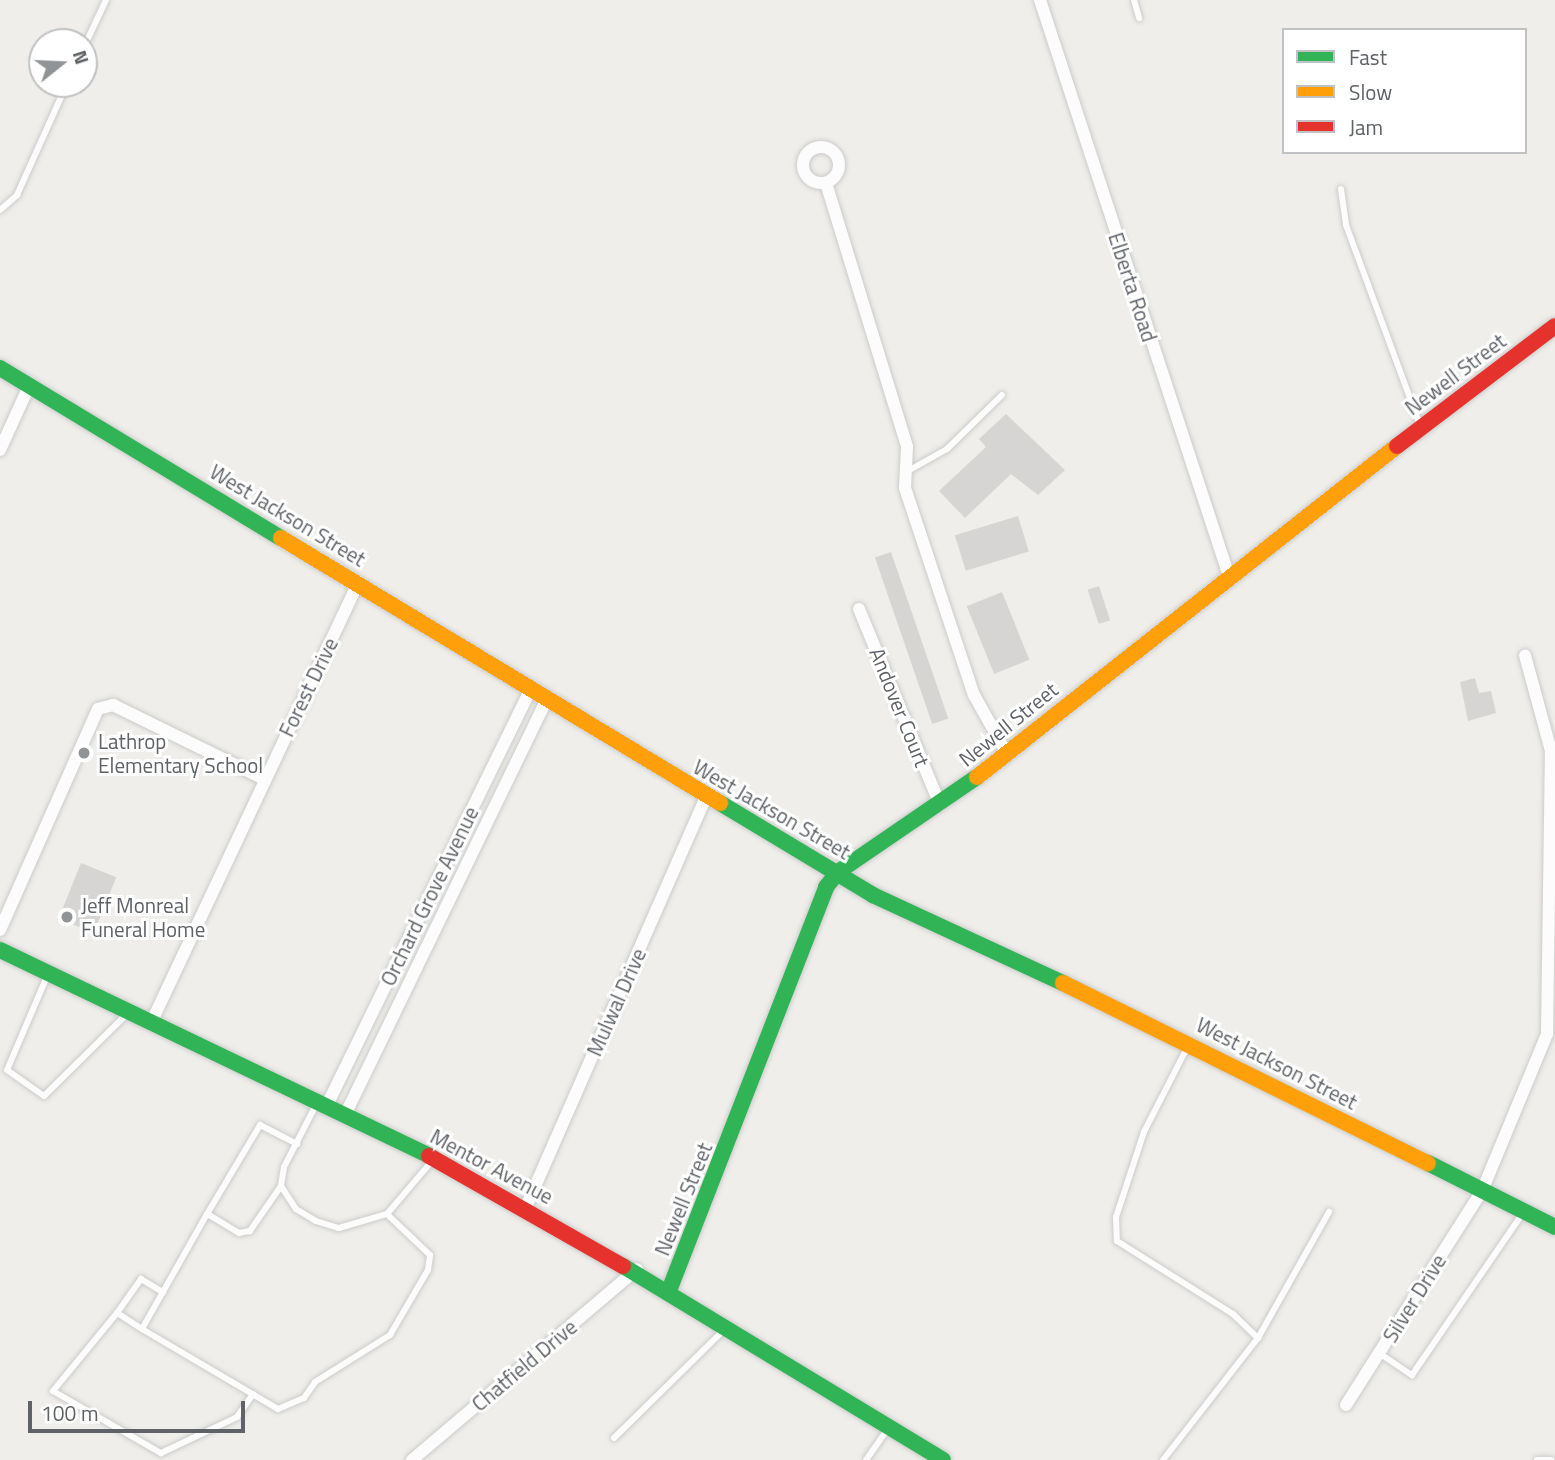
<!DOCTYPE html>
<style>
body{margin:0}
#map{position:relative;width:1555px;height:1460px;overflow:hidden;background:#efeeea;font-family:"Titillium Web",sans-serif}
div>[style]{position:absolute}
.building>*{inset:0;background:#d6d5d3;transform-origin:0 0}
.roads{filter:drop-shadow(0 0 2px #cbcccc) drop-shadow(0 0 2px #cbcccc)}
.lane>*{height:6px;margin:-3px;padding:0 3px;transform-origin:3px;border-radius:3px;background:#fdfcfc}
.street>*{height:12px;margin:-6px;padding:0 6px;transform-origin:6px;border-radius:6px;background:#fdfcfc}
.street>.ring{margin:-6px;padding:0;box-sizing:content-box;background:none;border:12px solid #fdfcfc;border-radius:50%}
.fast>*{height:16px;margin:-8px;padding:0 8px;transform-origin:8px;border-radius:8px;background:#30b455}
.slow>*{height:16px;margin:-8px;padding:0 8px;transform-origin:8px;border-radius:8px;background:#ff9f0a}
.jam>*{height:16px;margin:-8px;padding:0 8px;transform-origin:8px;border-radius:8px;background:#e5322d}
.dots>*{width:19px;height:19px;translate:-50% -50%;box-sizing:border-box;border:4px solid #fff;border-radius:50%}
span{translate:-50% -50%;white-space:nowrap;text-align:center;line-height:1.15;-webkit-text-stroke:6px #fff;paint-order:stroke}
.street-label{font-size:21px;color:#5f6368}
.poi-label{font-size:21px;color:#5f6368}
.left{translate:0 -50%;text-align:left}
.legend{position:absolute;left:1282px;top:28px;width:245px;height:126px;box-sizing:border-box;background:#fff;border:2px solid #bfc1c3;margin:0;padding:9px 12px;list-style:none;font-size:21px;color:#5f6368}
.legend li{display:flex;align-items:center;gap:14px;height:35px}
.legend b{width:35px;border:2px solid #bfc1c3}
.north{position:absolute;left:28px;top:28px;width:70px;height:70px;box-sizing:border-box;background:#fff;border:2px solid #bfc1c3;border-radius:50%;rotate:72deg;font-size:19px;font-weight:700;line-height:28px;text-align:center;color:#5f6368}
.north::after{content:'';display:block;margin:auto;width:24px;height:32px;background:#919496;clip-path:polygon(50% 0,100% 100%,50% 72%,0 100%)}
.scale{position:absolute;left:28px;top:1401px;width:217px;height:32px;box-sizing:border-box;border:4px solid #5f6368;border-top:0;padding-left:9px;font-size:21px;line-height:24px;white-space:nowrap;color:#5f6368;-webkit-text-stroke:5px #fff;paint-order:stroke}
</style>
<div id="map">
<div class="building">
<i style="clip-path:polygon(1006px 414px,1065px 470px,1038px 495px,1011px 474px,965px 518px,939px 491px,986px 447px,979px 439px)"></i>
<i style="left:1018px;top:516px;width:37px;height:66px;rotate:73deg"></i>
<i style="left:891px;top:552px;width:176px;height:17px;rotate:71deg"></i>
<i style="left:1099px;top:586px;width:36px;height:12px;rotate:72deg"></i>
<i style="left:1002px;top:592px;width:73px;height:38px;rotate:68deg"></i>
<i style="clip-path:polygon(1475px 678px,1479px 693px,1491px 691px,1496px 713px,1468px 721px,1460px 682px)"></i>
<i style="left:81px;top:863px;width:38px;height:60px;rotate:22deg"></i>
</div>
<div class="roads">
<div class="lane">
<i style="left:1134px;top:0;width:19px;rotate:74deg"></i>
<i style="left:84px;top:47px;width:52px;rotate:-64.9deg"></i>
<i style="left:1341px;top:189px;width:36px;rotate:82deg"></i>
<i style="left:1346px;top:225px;width:213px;rotate:69.7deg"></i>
<i style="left:0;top:210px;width:23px;rotate:-41deg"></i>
<i style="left:17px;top:195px;width:122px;rotate:-65.8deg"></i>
<i style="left:906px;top:472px;width:47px;rotate:-29.3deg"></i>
<i style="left:947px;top:449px;width:77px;rotate:-44.5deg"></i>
<i style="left:48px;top:974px;width:104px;rotate:113.1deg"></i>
<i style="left:7px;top:1070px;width:45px;rotate:35.1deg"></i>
<i style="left:44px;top:1096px;width:118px;rotate:-44.7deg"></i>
<i style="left:1190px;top:1042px;width:101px;rotate:117.1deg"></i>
<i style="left:1144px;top:1132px;width:89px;rotate:108.2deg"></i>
<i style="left:1116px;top:1217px;width:24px;rotate:88deg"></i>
<i style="left:1117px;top:1241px;width:137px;rotate:32.2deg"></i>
<i style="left:1233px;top:1314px;width:35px;rotate:44deg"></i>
<i style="left:318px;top:1101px;width:74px;rotate:117.3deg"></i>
<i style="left:284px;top:1167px;width:19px;rotate:99deg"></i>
<i style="left:281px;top:1186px;width:27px;rotate:57deg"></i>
<i style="left:296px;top:1209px;width:23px;rotate:31deg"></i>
<i style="left:316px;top:1221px;width:24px;rotate:17deg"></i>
<i style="left:339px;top:1228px;width:50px;rotate:-16.3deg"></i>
<i style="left:387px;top:1214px;width:70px;rotate:-49.7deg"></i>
<i style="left:281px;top:1186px;width:55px;rotate:124.6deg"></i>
<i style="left:250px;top:1231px;width:11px;rotate:170deg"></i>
<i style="left:239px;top:1233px;width:37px;rotate:-149deg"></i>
<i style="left:207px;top:1214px;width:104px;rotate:-59.2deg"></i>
<i style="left:260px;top:1125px;width:42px;rotate:27.2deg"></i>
<i style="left:207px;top:1214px;width:132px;rotate:119.5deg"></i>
<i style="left:142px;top:1329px;width:158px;rotate:30.5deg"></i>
<i style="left:278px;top:1409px;width:28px;rotate:-23deg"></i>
<i style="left:304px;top:1398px;width:19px;rotate:-55deg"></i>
<i style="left:315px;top:1382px;width:89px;rotate:-32.1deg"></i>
<i style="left:390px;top:1335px;width:75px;rotate:-59.7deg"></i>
<i style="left:428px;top:1270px;width:15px;rotate:-82deg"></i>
<i style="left:430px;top:1255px;width:59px;rotate:-136.4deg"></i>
<i style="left:117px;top:1313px;width:101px;rotate:129.4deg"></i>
<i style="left:53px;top:1391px;width:125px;rotate:29.9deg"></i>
<i style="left:161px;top:1453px;width:84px;rotate:-25.3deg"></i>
<i style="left:237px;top:1417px;width:28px;rotate:-55deg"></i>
<i style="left:142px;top:1329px;width:30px;rotate:-147deg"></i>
<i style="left:117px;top:1313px;width:42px;rotate:-54.8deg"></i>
<i style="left:141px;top:1279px;width:26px;rotate:31deg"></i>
<i style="left:1379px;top:1353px;width:40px;rotate:34deg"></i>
<i style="left:1412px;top:1375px;width:196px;rotate:-55.6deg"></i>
<i style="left:614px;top:1438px;width:156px;rotate:-44.5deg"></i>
<i style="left:866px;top:1460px;width:39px;rotate:-55deg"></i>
<i style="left:1163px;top:1460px;width:155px;rotate:-52.1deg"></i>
<i style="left:1258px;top:1338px;width:145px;rotate:-60.6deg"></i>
<i style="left:1537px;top:1460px;width:14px"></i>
</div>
<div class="street">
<i style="left:1040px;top:0;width:603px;rotate:71.84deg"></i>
<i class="ring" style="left:803px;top:147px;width:24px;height:24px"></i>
<i style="left:826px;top:183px;width:276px;rotate:72.9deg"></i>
<i style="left:907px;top:447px;width:41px;rotate:92.8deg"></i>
<i style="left:905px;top:488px;width:218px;rotate:71.6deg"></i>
<i style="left:974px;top:695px;width:65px;rotate:60.7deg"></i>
<i style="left:0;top:450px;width:72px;rotate:-65.6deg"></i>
<i style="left:859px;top:609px;width:212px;rotate:67.5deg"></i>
<i style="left:0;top:930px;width:242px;rotate:-66.1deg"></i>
<i style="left:98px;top:709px;width:16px;rotate:-15deg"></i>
<i style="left:113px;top:705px;width:168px;rotate:26.1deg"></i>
<i style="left:152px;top:1021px;width:485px;rotate:-64.8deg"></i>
<i style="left:328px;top:1103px;width:461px;rotate:-63.9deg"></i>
<i style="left:346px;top:1113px;width:460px;rotate:-64.1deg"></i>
<i style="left:526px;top:1207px;width:449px;rotate:-66.3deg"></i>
<i style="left:1346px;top:1405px;width:254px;rotate:-57.6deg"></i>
<i style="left:1482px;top:1191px;width:170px;rotate:-67.5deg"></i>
<i style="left:1547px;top:1034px;width:283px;rotate:-89.2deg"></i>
<i style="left:1551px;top:751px;width:99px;rotate:-105.2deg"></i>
<i style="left:412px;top:1460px;width:295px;rotate:-40.3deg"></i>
</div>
<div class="fast">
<i style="left:0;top:368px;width:328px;rotate:31.2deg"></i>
<i style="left:720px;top:803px;width:179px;rotate:31deg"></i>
<i style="left:873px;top:895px;width:209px;rotate:24.9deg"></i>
<i style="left:0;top:950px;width:476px;rotate:25.6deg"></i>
<i style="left:1428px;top:1163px;width:142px;rotate:26.7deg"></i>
<i style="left:623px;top:1266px;width:374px;rotate:31.2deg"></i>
<i style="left:670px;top:1288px;width:430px;rotate:-68.7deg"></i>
<i style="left:826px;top:887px;width:19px;rotate:-51deg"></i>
<i style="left:838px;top:872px;width:168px;rotate:-34.4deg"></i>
</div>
<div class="slow">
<i style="left:281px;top:538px;width:513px;rotate:31.12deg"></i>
<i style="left:977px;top:777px;width:535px;rotate:-38.24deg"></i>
<i style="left:1063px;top:983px;width:407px;rotate:26.3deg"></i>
</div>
<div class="jam">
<i style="left:1397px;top:446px;width:198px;rotate:-37.2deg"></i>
<i style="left:429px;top:1156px;width:223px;rotate:29.6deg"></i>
</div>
</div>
<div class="dots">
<i style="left:84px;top:753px;background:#919496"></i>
<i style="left:67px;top:917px;background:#919496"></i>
</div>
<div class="street-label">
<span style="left:1133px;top:287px;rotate:72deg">Elberta Road</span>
<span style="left:1455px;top:374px;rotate:-37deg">Newell Street</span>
<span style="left:288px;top:515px;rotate:31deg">West Jackson Street</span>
<span style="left:308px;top:687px;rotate:-64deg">Forest Drive</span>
<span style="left:900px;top:707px;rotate:68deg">Andover Court</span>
<span style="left:1008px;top:724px;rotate:-39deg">Newell Street</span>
<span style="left:772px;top:809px;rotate:30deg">West Jackson Street</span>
<span style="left:429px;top:896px;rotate:-64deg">Orchard Grove Avenue</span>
<span style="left:616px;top:1002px;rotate:-66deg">Mulwal Drive</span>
<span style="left:1277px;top:1063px;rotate:27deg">West Jackson Street</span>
<span style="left:492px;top:1166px;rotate:28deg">Mentor Avenue</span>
<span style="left:683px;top:1199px;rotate:-68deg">Newell Street</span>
<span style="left:1414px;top:1298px;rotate:-58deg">Silver Drive</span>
<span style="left:524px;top:1365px;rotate:-40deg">Chatfield Drive</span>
</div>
<div class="poi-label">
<span class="left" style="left:98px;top:753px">Lathrop<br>Elementary School</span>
<span class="left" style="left:81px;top:917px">Jeff Monreal<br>Funeral Home</span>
</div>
<ul class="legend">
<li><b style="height:9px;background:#30b455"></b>Fast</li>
<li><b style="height:9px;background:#ff9f0a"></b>Slow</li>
<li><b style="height:9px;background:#e5322d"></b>Jam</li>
</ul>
<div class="north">N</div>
<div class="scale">100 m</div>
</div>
